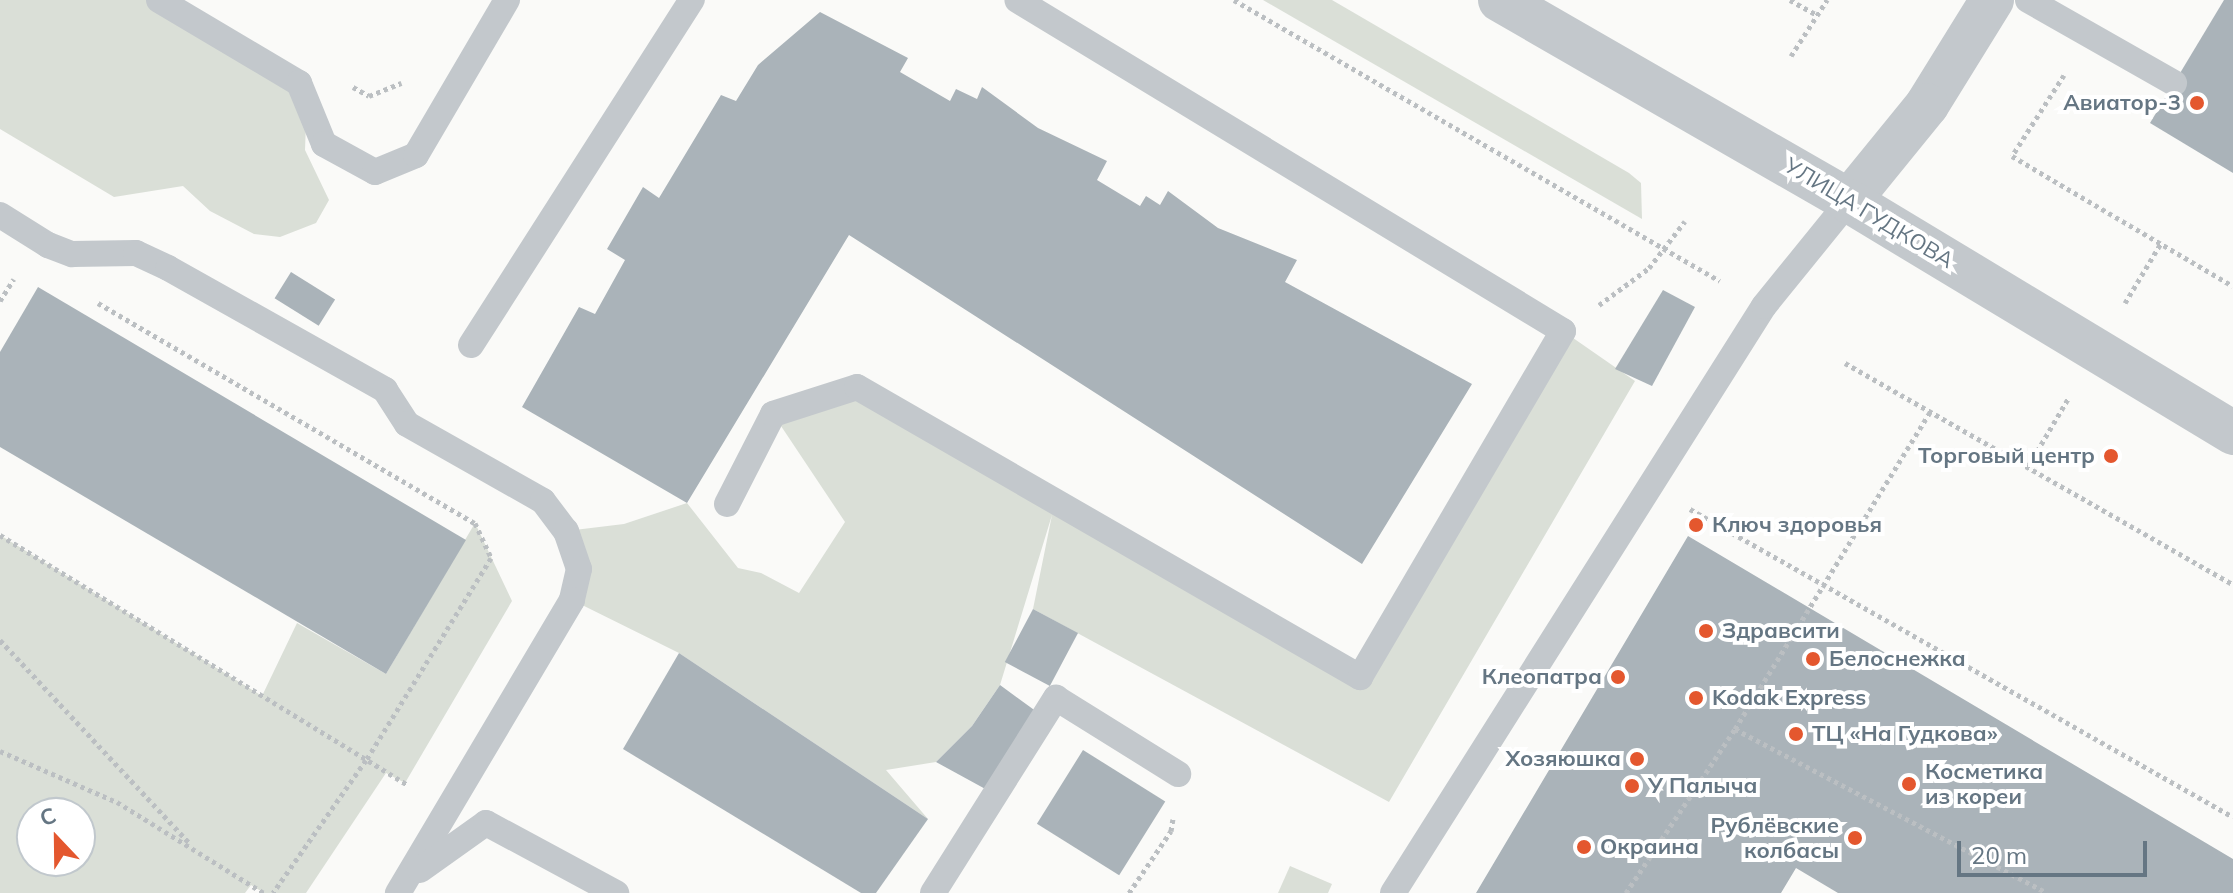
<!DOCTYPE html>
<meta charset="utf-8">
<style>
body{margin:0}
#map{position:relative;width:2233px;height:893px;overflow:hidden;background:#fafaf8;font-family:Mulish,sans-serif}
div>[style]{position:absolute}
.green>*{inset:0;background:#dadfd7}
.building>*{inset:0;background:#aab3b9;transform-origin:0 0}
.path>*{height:5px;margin-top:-2.5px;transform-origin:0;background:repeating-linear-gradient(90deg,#bbbfc2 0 4px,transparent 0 8px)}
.service>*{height:26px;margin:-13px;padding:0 13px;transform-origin:13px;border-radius:13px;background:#c3c8cc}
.minor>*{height:44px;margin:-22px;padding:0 22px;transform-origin:22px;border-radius:22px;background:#c3c8cc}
.tertiary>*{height:44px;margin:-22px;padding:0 22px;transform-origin:22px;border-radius:22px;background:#c3c8cc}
.dots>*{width:22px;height:22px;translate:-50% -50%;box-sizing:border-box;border:4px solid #fff;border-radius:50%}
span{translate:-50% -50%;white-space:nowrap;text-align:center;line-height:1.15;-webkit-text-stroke:8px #fff;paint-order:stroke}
.poi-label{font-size:22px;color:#657683;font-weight:700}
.right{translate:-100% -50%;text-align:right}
.left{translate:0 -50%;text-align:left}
.street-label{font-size:22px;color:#657683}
.north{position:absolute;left:16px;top:797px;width:80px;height:80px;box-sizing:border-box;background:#fff;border:2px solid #c1c8cd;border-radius:50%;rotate:338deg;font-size:22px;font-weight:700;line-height:32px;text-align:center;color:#657683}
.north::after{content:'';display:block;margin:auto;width:28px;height:36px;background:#e4572e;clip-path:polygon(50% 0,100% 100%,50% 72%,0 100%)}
.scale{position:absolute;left:1957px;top:841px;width:190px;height:36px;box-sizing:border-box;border:4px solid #657683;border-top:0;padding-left:10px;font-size:24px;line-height:28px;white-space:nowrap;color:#657683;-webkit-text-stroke:6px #fff;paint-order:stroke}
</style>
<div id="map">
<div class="green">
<i style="clip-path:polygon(0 0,148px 0,283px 81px,306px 123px,305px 150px,329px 200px,316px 223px,280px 237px,254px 234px,210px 211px,183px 186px,114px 197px,0 129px)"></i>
<i style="clip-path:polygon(1263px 0,1332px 0,1629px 173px,1641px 183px,1642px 219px)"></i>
<i style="clip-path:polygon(1563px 331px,1635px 381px,1389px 802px,1033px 609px,1052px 515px,1000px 685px,972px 726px,936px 762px,886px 770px,928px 819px,679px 653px,572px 600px,566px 531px,624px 524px,687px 503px,738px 568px,761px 573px,799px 593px,845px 522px,773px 414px,857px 387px,1360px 677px)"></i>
<i style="clip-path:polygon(evenodd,475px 523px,512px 601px,405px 783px,386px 773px,306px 893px,264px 893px,251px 885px,245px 893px,0 893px,0 535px,262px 696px,297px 623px,386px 674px,475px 523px,32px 813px,80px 813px,80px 861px,32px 861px,32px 813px)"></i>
<i style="clip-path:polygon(1290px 866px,1332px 884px,1328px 893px,1278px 893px)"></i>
</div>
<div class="building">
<i style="clip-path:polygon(2224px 0,2233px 0,2233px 173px,2150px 123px)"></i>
<i style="clip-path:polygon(820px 12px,908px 58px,900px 72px,950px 101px,956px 89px,977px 99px,982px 87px,1038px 128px,1107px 161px,1097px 180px,1140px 206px,1146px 196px,1160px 205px,1168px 191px,1218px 228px,1297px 260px,1285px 282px,1472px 384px,1362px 564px,849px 235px,687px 503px,522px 407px,579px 307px,595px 314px,625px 260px,607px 249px,643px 187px,659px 198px,721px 95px,736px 101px,758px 65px)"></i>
<i style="left:291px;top:272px;width:52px;height:31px;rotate:32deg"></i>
<i style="clip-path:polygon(38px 287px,466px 540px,386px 674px,0 447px,0 352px)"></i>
<i style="clip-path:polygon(1663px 290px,1695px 307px,1652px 386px,1615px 369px)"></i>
<i style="clip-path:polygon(1688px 536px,2233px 859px,2233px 893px,1838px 893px,1796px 868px,1781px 893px,1476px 893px)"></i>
<i style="left:1033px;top:609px;width:51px;height:60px;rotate:28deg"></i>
<i style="clip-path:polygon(679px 653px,928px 819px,876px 893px,861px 893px,623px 749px)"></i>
<i style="clip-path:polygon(1000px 685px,1037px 712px,989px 791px,936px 762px,972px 726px)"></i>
<i style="left:1083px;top:750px;width:97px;height:87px;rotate:32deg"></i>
</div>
<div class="path">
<i style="left:1234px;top:0;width:561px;rotate:30.04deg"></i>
<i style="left:1790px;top:0;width:31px;rotate:29deg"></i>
<i style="left:1791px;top:56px;width:67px;rotate:-57.3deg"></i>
<i style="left:2064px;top:75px;width:96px;rotate:122.7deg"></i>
<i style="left:2012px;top:156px;width:256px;rotate:30.5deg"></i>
<i style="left:353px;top:87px;width:18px;rotate:29deg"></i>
<i style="left:369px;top:96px;width:35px;rotate:-22deg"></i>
<i style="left:0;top:301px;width:26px;rotate:-58deg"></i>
<i style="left:98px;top:303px;width:436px;rotate:30.3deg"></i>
<i style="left:475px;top:523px;width:38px;rotate:65deg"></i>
<i style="left:491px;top:558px;width:238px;rotate:121.7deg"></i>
<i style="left:366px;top:760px;width:162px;rotate:125deg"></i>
<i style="left:2125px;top:303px;width:70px;rotate:-59deg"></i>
<i style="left:1599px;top:305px;width:62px;rotate:-36.5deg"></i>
<i style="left:1649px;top:268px;width:59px;rotate:-52.5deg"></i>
<i style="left:1845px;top:363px;width:447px;rotate:29.7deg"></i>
<i style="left:2029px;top:465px;width:79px;rotate:-59.5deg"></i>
<i style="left:1690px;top:509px;width:624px;rotate:29.56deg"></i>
<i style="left:0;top:535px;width:479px;rotate:31.5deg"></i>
<i style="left:0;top:640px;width:279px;rotate:47deg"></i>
<i style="left:1735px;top:729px;width:352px;rotate:27.7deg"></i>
<i style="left:0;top:751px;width:128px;rotate:23.6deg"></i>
<i style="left:117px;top:802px;width:173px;rotate:31.8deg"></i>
<i style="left:1129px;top:893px;width:75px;rotate:-55.9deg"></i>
<i style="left:1171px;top:831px;width:12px;rotate:-81deg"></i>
<i style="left:1626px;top:893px;width:197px;rotate:-56.4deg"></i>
<i style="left:1735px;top:729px;width:374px;rotate:-58.4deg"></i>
</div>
<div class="service">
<i style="left:159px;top:0;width:163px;rotate:30.7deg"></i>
<i style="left:299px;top:83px;width:66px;rotate:67.7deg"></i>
<i style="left:324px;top:144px;width:58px;rotate:28.8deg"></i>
<i style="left:375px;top:172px;width:44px;rotate:-22.5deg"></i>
<i style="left:416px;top:155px;width:180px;rotate:-59.6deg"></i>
<i style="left:2028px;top:0;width:168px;rotate:29.6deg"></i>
<i style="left:0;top:215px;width:57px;rotate:32deg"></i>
<i style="left:48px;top:245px;width:26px;rotate:21deg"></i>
<i style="left:72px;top:254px;width:64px;rotate:-0.9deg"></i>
<i style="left:136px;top:253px;width:35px;rotate:25deg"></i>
<i style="left:168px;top:268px;width:249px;rotate:29.3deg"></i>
<i style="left:385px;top:390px;width:40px;rotate:57.1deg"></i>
<i style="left:407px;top:424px;width:156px;rotate:29.5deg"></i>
<i style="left:543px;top:501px;width:38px;rotate:53deg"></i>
<i style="left:566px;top:531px;width:40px;rotate:71.1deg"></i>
<i style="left:579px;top:569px;width:32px;rotate:103deg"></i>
<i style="left:572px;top:600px;width:341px;rotate:120.7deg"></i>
<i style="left:471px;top:345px;width:410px;rotate:-57.4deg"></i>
<i style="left:727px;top:504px;width:101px;rotate:-62.9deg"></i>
<i style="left:773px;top:414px;width:88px;rotate:-17.8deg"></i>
<i style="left:857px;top:387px;width:581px;rotate:29.97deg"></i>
<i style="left:1360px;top:677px;width:401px;rotate:-59.6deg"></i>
<i style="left:1563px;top:331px;width:638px;rotate:-148.77deg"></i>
<i style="left:420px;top:870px;width:81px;rotate:-35.5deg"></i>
<i style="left:486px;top:823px;width:148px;rotate:28.3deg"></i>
<i style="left:933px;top:893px;width:231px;rotate:-57.8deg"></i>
<i style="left:1056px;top:698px;width:144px;rotate:31.9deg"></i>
<i style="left:1393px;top:893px;width:694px;rotate:-57.71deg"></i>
<i style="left:1764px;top:306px;width:135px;rotate:-51deg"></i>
</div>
<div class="minor">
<i style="left:1500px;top:0;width:403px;rotate:29.9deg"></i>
</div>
<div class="tertiary">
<i style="left:1992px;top:0;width:123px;rotate:121.8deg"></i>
<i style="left:1927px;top:105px;width:124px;rotate:129.1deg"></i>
<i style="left:1849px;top:201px;width:449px;rotate:31.1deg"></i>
</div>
<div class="dots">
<i style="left:2197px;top:103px;background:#e4572e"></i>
<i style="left:2111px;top:456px;background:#e4572e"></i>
<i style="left:1696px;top:525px;background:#e4572e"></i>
<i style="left:1706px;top:631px;background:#e4572e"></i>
<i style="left:1813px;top:659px;background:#e4572e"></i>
<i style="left:1618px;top:677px;background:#e4572e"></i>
<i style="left:1696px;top:698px;background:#e4572e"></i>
<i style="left:1796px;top:734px;background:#e4572e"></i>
<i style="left:1637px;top:759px;background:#e4572e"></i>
<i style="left:1909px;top:784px;background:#e4572e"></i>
<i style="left:1632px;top:786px;background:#e4572e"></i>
<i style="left:1855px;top:838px;background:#e4572e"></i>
<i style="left:1584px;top:847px;background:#e4572e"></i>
</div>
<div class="poi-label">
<span class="right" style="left:2181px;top:103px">Авиатор-3</span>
<span class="right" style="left:2095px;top:456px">Торговый центр</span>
<span class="left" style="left:1712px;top:525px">Ключ здоровья</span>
<span class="left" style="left:1722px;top:631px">Здравсити</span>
<span class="left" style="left:1829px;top:659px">Белоснежка</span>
<span class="right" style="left:1602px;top:677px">Клеопатра</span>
<span class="left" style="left:1712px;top:698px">Kodak Express</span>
<span class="left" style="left:1812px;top:734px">ТЦ «На Гудкова»</span>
<span class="right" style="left:1621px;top:759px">Хозяюшка</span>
<span class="left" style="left:1925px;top:784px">Косметика<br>из кореи</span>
<span class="left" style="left:1648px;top:786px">У Палыча</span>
<span class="right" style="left:1839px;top:838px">Рублёвские<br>колбасы</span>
<span class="left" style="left:1600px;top:847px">Окраина</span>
</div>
<div class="street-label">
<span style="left:1869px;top:213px;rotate:31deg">УЛИЦА ГУДКОВА</span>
</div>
<div class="north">С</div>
<div class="scale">20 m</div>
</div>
